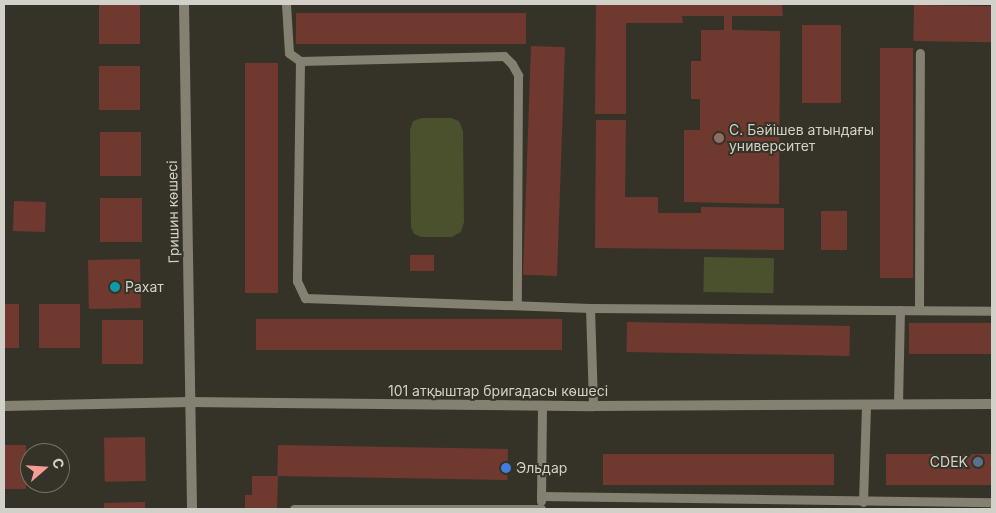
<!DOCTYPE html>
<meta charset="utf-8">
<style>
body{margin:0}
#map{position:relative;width:996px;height:513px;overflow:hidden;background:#353327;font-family:Inter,sans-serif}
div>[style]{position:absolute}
.green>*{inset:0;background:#4b512c;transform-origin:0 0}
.building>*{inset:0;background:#703930;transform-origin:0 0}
.service>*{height:9px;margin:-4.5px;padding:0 4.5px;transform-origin:4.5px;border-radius:4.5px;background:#848173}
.minor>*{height:10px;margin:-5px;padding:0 5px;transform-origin:5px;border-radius:5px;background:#848173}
.tertiary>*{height:10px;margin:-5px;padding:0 5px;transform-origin:5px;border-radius:5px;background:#848173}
.dots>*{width:14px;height:14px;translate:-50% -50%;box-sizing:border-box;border:2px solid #353327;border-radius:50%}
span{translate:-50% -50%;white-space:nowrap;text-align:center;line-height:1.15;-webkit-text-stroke:4px #353327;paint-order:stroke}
.poi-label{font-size:14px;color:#d2d1c9}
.left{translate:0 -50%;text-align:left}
.right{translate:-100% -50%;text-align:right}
.street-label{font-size:14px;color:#d2d1c9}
.frame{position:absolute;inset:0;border:5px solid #d2d1c9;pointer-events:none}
.north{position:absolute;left:20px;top:443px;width:50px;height:50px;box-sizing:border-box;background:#353327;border:1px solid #747268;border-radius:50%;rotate:71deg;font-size:14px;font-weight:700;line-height:20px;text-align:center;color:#d2d1c9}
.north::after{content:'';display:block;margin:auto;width:18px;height:22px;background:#f59c95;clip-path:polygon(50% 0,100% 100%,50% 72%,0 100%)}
</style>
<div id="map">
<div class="green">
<i style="clip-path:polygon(422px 118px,451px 118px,459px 121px,463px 131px,464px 222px,461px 232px,452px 237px,421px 237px,414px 234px,411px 227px,410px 130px,413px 121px)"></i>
<i style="left:704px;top:257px;width:70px;height:35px;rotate:1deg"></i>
</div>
<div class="building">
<i style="left:99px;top:4px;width:41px;height:40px"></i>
<i style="clip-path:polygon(596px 4px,782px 4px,783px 16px,732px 16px,732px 30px,780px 31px,779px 204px,684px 202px,684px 130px,700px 130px,700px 99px,691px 99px,691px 61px,701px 61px,701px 30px,724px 30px,724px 16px,682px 16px,683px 23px,626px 23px,626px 114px,595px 114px)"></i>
<i style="left:914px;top:5px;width:78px;height:36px;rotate:1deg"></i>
<i style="left:296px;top:13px;width:230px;height:31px"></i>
<i style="left:802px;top:25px;width:39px;height:78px"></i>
<i style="left:531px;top:46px;width:34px;height:229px;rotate:2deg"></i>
<i style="left:880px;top:48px;width:33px;height:230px"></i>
<i style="left:245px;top:63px;width:33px;height:230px"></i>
<i style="left:99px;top:66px;width:41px;height:44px"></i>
<i style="clip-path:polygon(596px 120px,626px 120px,625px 197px,658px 197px,658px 213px,701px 213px,701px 207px,784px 208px,784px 250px,595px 248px)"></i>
<i style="left:100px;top:132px;width:41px;height:44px"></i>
<i style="left:142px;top:198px;width:44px;height:42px;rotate:90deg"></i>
<i style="left:14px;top:201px;width:32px;height:30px;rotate:2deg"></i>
<i style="left:821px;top:211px;width:26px;height:39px"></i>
<i style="left:410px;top:255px;width:24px;height:16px"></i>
<i style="left:140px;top:259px;width:49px;height:52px;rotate:89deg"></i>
<i style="left:4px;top:304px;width:15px;height:44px"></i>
<i style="left:39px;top:304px;width:41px;height:44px"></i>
<i style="left:256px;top:319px;width:306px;height:31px"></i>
<i style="left:102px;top:320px;width:41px;height:44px"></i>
<i style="left:627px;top:322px;width:223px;height:30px;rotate:1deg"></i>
<i style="left:909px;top:323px;width:83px;height:31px"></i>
<i style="left:145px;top:437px;width:44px;height:41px;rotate:89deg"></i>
<i style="left:26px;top:445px;width:44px;height:22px;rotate:90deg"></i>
<i style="left:278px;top:445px;width:230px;height:31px;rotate:1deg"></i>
<i style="left:603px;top:454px;width:231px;height:31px"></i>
<i style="left:886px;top:454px;width:106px;height:31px"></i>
<i style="clip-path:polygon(252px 476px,278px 476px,277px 509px,245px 509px,245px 495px,252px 495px)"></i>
<i style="clip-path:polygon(145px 502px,145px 509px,104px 509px,104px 503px)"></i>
</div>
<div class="service">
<i style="left:286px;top:4px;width:49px;rotate:86.5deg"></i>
<i style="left:289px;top:53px;width:14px;rotate:36deg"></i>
<i style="left:300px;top:61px;width:204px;rotate:-1.4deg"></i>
<i style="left:504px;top:56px;width:11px;rotate:45deg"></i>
<i style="left:512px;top:64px;width:13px;rotate:61deg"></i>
<i style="left:518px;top:75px;width:228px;rotate:90.3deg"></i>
<i style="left:300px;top:61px;width:220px;rotate:90.8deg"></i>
<i style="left:297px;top:281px;width:19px;rotate:65deg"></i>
<i style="left:305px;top:298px;width:285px;rotate:2deg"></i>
<i style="left:590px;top:308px;width:402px;rotate:0.4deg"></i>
<i style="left:590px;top:308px;width:98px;rotate:88.2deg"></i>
<i style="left:919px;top:310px;width:257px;rotate:-89.8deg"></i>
<i style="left:898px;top:404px;width:94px;rotate:-88.8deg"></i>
<i style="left:541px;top:496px;width:451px;rotate:0.8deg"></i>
<i style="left:541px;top:501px;width:95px;rotate:-89.4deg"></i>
<i style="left:863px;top:502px;width:97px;rotate:-88.2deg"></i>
<i style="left:294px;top:509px;width:247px"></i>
</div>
<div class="minor">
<i style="left:184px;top:4px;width:505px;rotate:89.09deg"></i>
</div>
<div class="tertiary">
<i style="left:4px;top:406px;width:186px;rotate:-1.2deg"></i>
<i style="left:190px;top:402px;width:403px;rotate:0.6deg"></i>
<i style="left:593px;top:406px;width:399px;rotate:-0.3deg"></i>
</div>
<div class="dots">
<i style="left:719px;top:138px;background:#8d6e63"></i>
<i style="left:115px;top:287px;background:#0f9aa8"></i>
<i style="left:978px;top:462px;background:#5c6f8a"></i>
<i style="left:506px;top:468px;background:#3f7fe0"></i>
</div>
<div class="poi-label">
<span class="left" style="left:729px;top:138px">С. Бәйішев атындағы<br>университет</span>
<span class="left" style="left:125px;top:287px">Рахат</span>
<span class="right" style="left:968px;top:462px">CDEK</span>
<span class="left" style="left:516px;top:468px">Эльдар</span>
</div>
<div class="street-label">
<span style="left:173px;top:212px;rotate:-91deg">Гришин көшесі</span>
<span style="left:498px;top:391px">101 атқыштар бригадасы көшесі</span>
</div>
<div class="frame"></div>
<div class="north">С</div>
</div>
